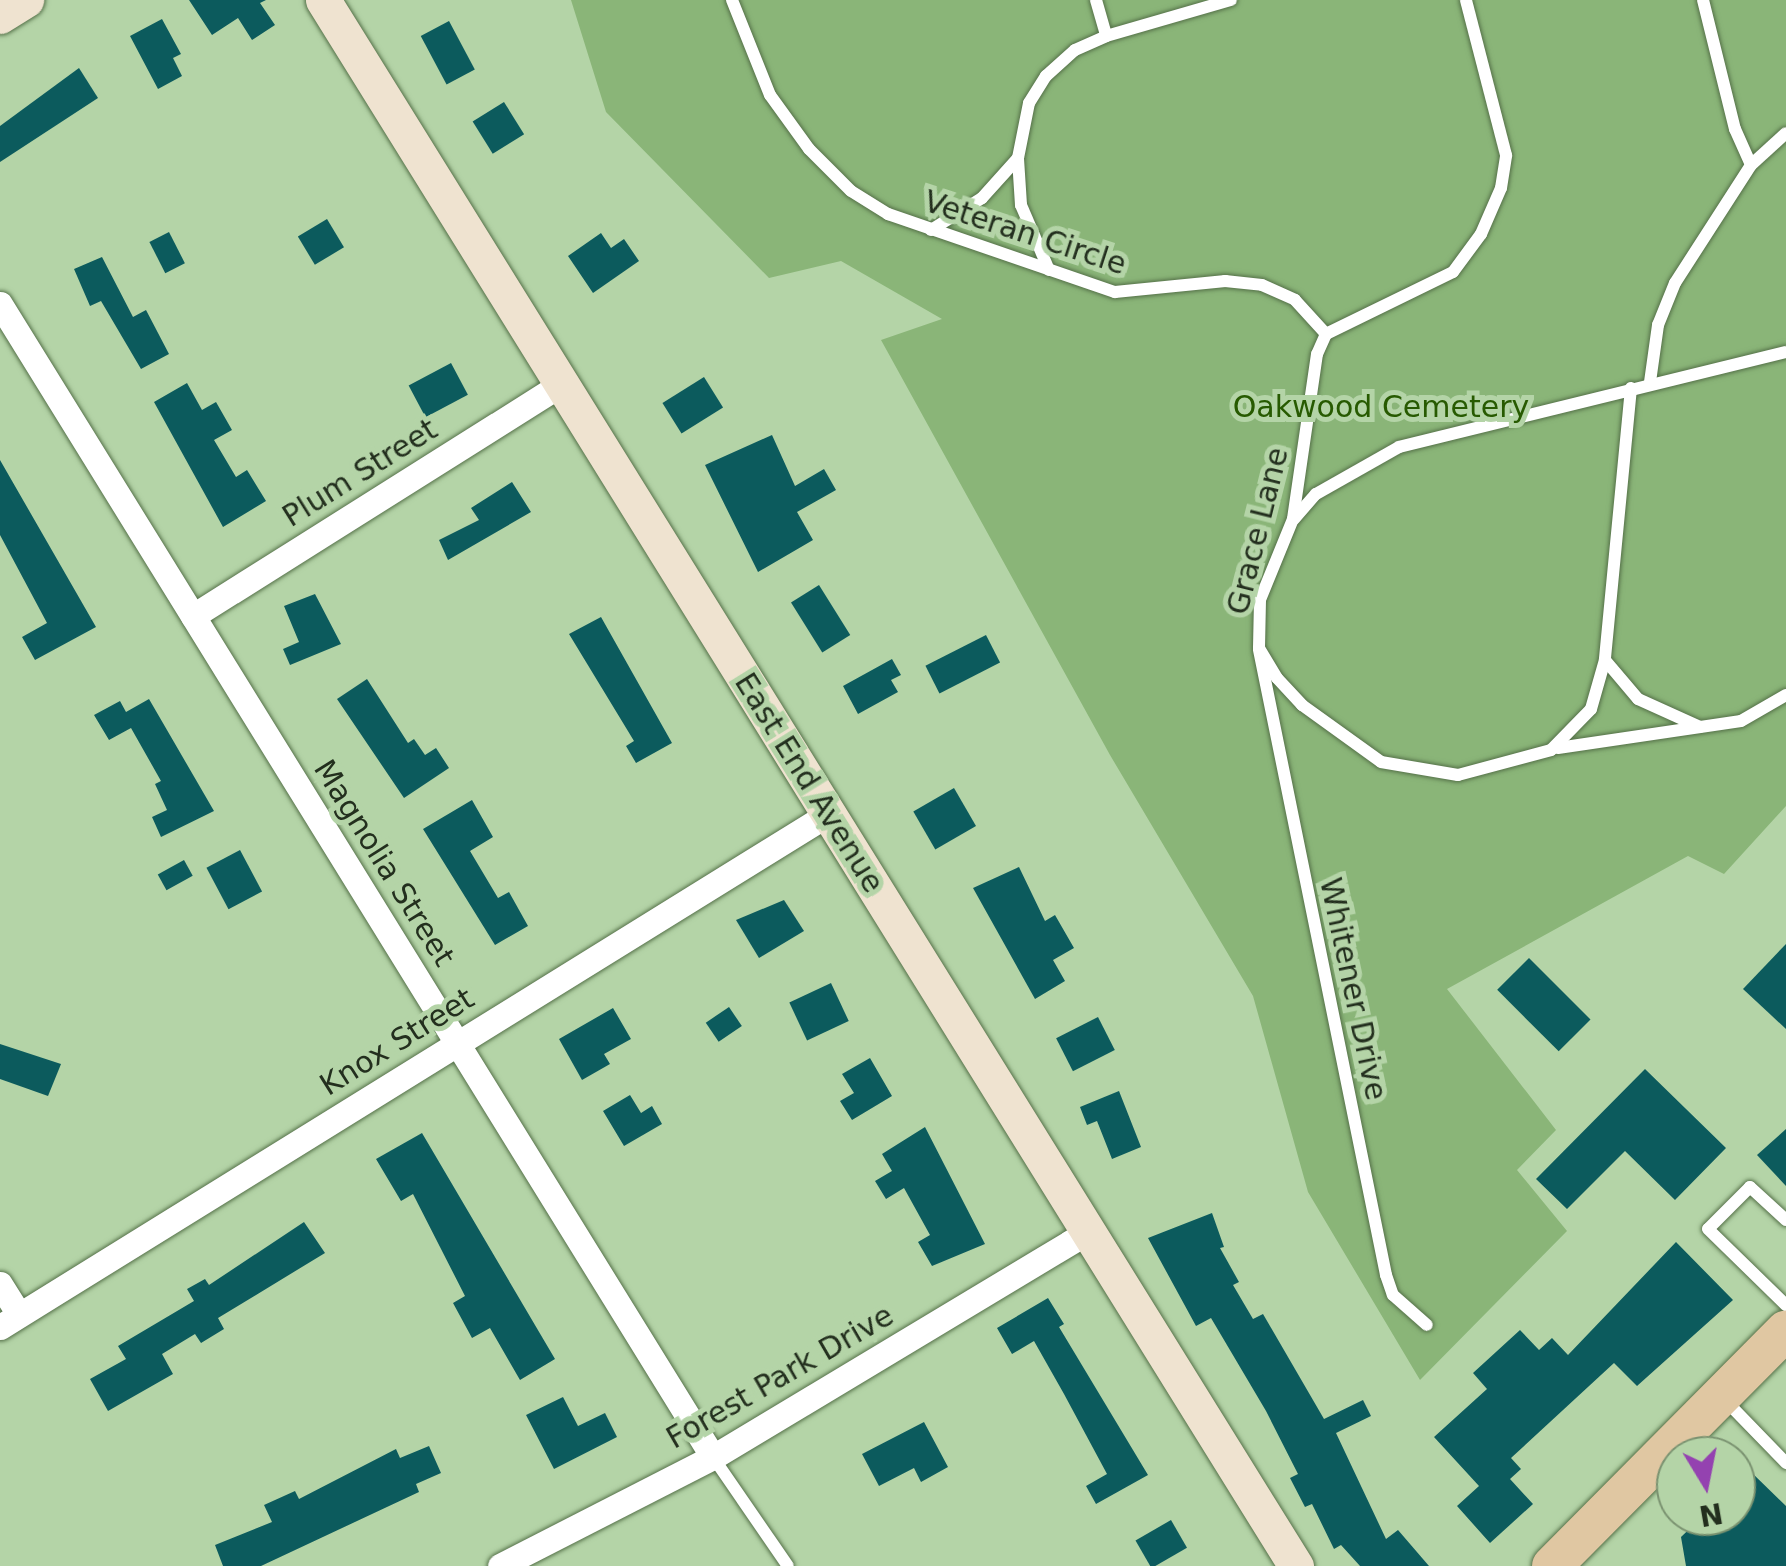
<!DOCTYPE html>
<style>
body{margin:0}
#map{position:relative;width:1786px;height:1566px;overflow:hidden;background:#b4d4a7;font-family:"DejaVu Sans",sans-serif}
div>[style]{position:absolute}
.green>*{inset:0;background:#8ab578}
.building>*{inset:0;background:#0c5b5d;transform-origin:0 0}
.roads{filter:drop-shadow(0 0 2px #557149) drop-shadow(0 0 2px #557149)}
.lane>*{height:12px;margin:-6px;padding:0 6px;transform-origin:6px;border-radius:6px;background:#fff}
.street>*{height:25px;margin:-12.5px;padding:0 12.5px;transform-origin:12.5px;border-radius:12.5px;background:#fff}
.secondary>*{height:35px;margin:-17.5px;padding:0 17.5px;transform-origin:17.5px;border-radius:17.5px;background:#efe3d0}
.primary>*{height:40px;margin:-20px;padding:0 20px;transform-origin:20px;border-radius:20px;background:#e0c7a2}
span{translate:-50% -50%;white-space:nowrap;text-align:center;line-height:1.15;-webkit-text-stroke:10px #b4d4a7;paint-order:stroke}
.street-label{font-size:30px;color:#232f1e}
.park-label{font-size:30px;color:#275a01}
.north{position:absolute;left:1656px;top:1436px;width:100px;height:100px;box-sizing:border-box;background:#b4d4a7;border:2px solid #7a9270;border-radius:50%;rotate:170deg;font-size:28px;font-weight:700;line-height:40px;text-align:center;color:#232f1e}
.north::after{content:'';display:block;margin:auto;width:35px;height:45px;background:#9442b0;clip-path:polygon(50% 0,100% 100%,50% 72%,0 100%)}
</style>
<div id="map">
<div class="green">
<i style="clip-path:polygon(571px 0,1786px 0,1786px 806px,1724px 874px,1688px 856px,1447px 989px,1556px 1130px,1517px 1170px,1567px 1231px,1420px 1380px,1308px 1192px,1253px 996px,1110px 755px,881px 340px,942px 319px,841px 261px,769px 278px,606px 112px)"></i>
</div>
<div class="building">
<i style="clip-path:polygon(189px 0,266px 0,260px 3px,275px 25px,252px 40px,238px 18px,212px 35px)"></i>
<i style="clip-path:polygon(162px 19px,181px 54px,173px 58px,182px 76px,158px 89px,130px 36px)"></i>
<i style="left:449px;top:21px;width:55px;height:32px;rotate:62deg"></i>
<i style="clip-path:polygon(79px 68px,98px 98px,0 162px,0 126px)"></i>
<i style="left:504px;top:102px;width:38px;height:37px;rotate:58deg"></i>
<i style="left:327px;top:219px;width:33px;height:34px;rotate:59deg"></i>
<i style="left:169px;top:232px;width:35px;height:22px;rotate:63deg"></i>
<i style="clip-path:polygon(601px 233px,611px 248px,624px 239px,639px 261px,593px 293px,568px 256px)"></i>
<i style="clip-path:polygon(102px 257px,133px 317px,146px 310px,169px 354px,141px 369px,101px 301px,90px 306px,74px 269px)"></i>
<i style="left:451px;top:363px;width:36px;height:48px;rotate:62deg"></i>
<i style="left:704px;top:377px;width:36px;height:49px;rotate:58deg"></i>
<i style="clip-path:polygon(187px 383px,202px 410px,216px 402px,232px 430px,214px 440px,236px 477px,247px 470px,266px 501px,223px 527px,154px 402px)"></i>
<i style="clip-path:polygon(772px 435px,795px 486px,824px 469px,836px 490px,797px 512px,813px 540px,758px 572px,705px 465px)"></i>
<i style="clip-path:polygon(0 460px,96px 627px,35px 660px,22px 637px,47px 623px,0 535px)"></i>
<i style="clip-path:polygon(512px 482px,531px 512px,448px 560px,439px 540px,479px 520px,471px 508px)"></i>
<i style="left:819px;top:585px;width:59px;height:33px;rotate:58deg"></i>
<i style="clip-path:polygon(315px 594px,341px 644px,290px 665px,283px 649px,299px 642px,284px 606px)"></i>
<i style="clip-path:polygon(601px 617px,672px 743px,636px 763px,626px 746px,634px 741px,569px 634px)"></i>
<i style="left:986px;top:635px;width:31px;height:68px;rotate:63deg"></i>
<i style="clip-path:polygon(892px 659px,901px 675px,891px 680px,898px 692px,858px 714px,843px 686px)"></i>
<i style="clip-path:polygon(367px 679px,408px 743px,414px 739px,425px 755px,436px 748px,449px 768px,404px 798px,337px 699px)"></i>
<i style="clip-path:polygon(149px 699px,214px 811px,161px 837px,152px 817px,167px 810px,155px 784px,161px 781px,131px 728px,109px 740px,94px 715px,120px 701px,126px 712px)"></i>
<i style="left:954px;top:788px;width:44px;height:47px;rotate:60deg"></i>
<i style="clip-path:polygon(472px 800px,493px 837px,470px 851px,498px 898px,509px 892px,528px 926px,495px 945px,423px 829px)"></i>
<i style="left:240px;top:850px;width:47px;height:38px;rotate:62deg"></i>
<i style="left:184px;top:860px;width:18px;height:30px;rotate:61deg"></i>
<i style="clip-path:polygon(1019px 867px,1045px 921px,1055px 915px,1074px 948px,1053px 960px,1065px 981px,1035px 999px,973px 888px)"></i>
<i style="clip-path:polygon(784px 900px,804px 931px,759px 958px,736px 920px)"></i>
<i style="clip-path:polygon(1786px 944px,1786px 1029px,1743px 989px)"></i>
<i style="left:1529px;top:958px;width:87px;height:45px;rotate:45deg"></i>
<i style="left:831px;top:983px;width:42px;height:46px;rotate:65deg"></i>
<i style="left:729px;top:1007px;width:23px;height:28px;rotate:56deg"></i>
<i style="clip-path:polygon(613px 1008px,631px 1039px,604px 1054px,610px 1064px,582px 1080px,559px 1039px)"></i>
<i style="left:1098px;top:1017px;width:37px;height:47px;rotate:63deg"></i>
<i style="clip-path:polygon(0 1044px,61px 1064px,48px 1096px,0 1079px)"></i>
<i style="clip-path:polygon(870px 1058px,892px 1096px,852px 1120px,840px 1101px,854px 1093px,842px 1074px)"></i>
<i style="clip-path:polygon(1645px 1069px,1726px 1148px,1675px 1200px,1625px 1151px,1567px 1209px,1536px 1179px)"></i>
<i style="clip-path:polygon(1119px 1091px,1141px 1147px,1112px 1159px,1097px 1121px,1087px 1125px,1080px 1107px)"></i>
<i style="clip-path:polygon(630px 1095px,641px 1113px,652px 1106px,662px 1124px,624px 1146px,603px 1111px)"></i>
<i style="clip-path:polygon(925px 1127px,985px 1244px,932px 1266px,918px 1242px,930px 1235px,904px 1188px,886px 1199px,875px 1181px,892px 1171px,882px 1154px)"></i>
<i style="clip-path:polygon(1786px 1129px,1786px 1186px,1757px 1155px)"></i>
<i style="clip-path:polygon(422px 1133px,555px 1359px,520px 1380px,490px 1328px,472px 1338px,453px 1303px,465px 1296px,413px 1194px,401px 1201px,376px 1159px)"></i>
<i style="clip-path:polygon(1212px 1213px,1224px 1247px,1220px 1248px,1239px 1282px,1233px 1285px,1253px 1319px,1263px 1314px,1324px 1419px,1363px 1400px,1371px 1416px,1336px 1433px,1386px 1539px,1398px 1530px,1429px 1566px,1360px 1566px,1341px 1545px,1334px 1549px,1312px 1504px,1305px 1507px,1290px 1478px,1298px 1474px,1266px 1411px,1211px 1318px,1196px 1326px,1148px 1238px)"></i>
<i style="clip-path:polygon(304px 1222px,325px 1253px,218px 1318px,224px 1329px,201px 1343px,195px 1334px,162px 1354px,173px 1374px,108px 1411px,90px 1379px,126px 1359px,118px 1346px,194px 1301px,187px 1289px,205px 1279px,209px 1285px)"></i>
<i style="clip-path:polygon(1676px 1242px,1733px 1300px,1637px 1386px,1614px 1363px,1511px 1458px,1521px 1469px,1510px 1479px,1533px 1504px,1490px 1543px,1457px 1506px,1479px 1486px,1434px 1437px,1487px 1389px,1473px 1373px,1520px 1330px,1539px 1350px,1552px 1338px,1568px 1355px)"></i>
<i style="clip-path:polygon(1048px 1298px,1064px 1324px,1059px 1327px,1148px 1475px,1096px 1504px,1086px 1486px,1107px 1474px,1064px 1394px,1034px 1341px,1012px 1354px,997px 1328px)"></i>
<i style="clip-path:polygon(563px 1397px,578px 1426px,605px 1413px,617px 1437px,554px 1469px,526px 1415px)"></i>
<i style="clip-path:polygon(924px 1422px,948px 1467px,921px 1482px,914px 1468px,879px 1486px,862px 1454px)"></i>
<i style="clip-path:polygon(429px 1446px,441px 1473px,416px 1484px,419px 1492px,261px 1566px,223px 1566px,215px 1545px,272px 1522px,264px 1505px,295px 1491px,299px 1499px,396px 1449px,400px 1458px)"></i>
<i style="clip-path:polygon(1750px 1471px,1786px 1506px,1786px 1566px,1686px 1566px,1681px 1537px,1703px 1516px,1736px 1516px,1736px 1484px)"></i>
<i style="left:1171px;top:1520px;width:32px;height:41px;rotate:60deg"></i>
</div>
<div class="roads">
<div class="lane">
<i style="left:732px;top:0;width:102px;rotate:68.2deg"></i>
<i style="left:770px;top:95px;width:67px;rotate:54.2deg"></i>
<i style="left:809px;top:149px;width:59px;rotate:45deg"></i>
<i style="left:851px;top:191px;width:44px;rotate:31.9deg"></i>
<i style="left:888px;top:214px;width:240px;rotate:19deg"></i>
<i style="left:1115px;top:292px;width:111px;rotate:-5.7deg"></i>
<i style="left:1225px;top:281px;width:37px;rotate:6deg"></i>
<i style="left:1262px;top:285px;width:36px;rotate:24deg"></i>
<i style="left:1295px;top:300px;width:46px;rotate:47.6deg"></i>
<i style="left:1096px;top:0;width:37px;rotate:74deg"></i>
<i style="left:1703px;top:0;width:133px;rotate:76.1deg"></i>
<i style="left:1735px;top:129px;width:39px;rotate:66deg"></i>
<i style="left:931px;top:230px;width:60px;rotate:-32.1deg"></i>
<i style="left:982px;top:198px;width:54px;rotate:-48deg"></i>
<i style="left:1049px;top:270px;width:71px;rotate:-113.3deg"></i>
<i style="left:1021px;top:205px;width:47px;rotate:-93.7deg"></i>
<i style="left:1018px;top:158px;width:56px;rotate:-78.7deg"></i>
<i style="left:1029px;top:103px;width:32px;rotate:-58deg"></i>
<i style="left:1046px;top:76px;width:39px;rotate:-42deg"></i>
<i style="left:1075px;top:50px;width:34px;rotate:-24deg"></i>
<i style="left:1106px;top:36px;width:130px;rotate:-16.1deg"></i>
<i style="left:1326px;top:334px;width:22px;rotate:114deg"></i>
<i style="left:1317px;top:354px;width:167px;rotate:98.3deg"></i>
<i style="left:1293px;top:519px;width:87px;rotate:112.2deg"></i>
<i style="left:1260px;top:600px;width:48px;rotate:91.2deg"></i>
<i style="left:1259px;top:648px;width:35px;rotate:59deg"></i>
<i style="left:1277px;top:678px;width:37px;rotate:47deg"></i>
<i style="left:1302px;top:705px;width:97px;rotate:35.8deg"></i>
<i style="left:1381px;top:762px;width:78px;rotate:9.6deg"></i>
<i style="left:1458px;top:775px;width:96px;rotate:-15deg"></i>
<i style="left:1551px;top:750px;width:57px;rotate:-45.7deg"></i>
<i style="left:1591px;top:709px;width:51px;rotate:-74.1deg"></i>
<i style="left:1326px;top:334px;width:141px;rotate:-26deg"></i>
<i style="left:1453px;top:272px;width:47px;rotate:-53.6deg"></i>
<i style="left:1481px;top:234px;width:50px;rotate:-66.5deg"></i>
<i style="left:1501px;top:188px;width:33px;rotate:-81deg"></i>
<i style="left:1506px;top:155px;width:160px;rotate:-104.5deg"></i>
<i style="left:1650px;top:382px;width:58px;rotate:-82deg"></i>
<i style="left:1658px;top:325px;width:45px;rotate:-68deg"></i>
<i style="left:1675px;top:283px;width:140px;rotate:-57.2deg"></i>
<i style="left:1751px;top:165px;width:47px;rotate:-42.4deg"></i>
<i style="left:1631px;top:388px;width:273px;rotate:95.5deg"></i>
<i style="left:1605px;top:660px;width:51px;rotate:49.8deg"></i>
<i style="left:1638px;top:699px;width:68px;rotate:24.3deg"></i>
<i style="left:1294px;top:519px;width:33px;rotate:-49deg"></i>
<i style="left:1316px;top:494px;width:95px;rotate:-29.5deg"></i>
<i style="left:1399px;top:447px;width:398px;rotate:-13.8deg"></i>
<i style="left:1259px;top:650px;width:638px;rotate:78.51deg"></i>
<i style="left:1386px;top:1275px;width:21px;rotate:71deg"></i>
<i style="left:1393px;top:1295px;width:45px;rotate:41.4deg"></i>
<i style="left:1558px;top:748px;width:185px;rotate:-8.4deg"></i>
<i style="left:1741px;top:721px;width:52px;rotate:-30deg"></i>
<i style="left:1786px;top:1220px;width:49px;rotate:-137.5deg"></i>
<i style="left:1750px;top:1187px;width:59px;rotate:135deg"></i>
<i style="left:1708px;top:1229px;width:109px;rotate:44.3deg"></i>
<i style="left:1725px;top:1400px;width:88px;rotate:45.9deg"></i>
<i style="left:713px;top:1457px;width:132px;rotate:55.5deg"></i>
</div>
<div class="street">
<i style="left:0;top:304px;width:1356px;rotate:58.27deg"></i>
<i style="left:193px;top:616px;width:435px;rotate:-32.2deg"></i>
<i style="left:0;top:1284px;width:36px;rotate:58deg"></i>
<i style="left:0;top:1327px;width:974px;rotate:-31.78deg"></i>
<i style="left:500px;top:1566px;width:239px;rotate:-27.1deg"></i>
<i style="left:713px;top:1457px;width:436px;rotate:-31deg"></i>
</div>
<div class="secondary">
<i style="left:323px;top:0;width:1844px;rotate:58.15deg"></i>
<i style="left:0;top:16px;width:31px;rotate:-32deg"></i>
</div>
<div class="primary">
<i style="left:1552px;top:1566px;width:332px;rotate:-45.2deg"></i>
</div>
</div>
<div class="street-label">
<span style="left:1025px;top:233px;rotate:18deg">Veteran Circle</span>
<span style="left:360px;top:473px;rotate:-32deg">Plum Street</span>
<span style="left:1258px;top:531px;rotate:-76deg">Grace Lane</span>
<span style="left:809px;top:783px;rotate:58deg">East End Avenue</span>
<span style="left:384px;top:863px;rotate:58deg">Magnolia Street</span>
<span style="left:1353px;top:989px;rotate:78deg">Whitener Drive</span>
<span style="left:397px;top:1042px;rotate:-32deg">Knox Street</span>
<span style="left:780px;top:1377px;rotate:-30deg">Forest Park Drive</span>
</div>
<div class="park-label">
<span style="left:1381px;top:407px">Oakwood Cemetery</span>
</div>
<div class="north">N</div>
</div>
